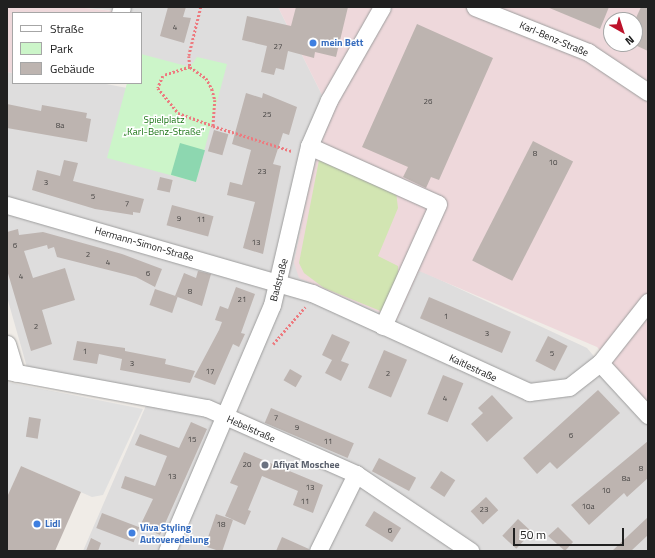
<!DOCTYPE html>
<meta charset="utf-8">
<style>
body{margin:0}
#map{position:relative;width:655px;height:558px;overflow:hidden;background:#f0ece7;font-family:"Titillium Web",sans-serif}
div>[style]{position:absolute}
.residential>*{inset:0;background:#dedddd}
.commercial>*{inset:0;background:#eed8db}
.grass>*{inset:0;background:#d2e5b2}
.park>*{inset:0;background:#ccf5c9}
.pitch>*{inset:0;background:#8dd7b0;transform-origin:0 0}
.parking>*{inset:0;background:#e0e0e0}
.building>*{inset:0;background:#bdb4b0;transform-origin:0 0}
.path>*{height:2.5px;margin-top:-1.25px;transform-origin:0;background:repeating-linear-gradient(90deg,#ed7a7f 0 2px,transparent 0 4px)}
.roads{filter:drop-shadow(0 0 1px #9d9d9d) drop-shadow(0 0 1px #9d9d9d)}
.minor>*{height:17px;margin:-8.5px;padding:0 8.5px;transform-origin:8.5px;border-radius:8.5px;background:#fff}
.dots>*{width:11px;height:11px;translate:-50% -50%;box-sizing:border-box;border:2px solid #fff;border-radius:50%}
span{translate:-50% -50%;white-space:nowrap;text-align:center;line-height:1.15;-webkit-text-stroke:3px #fff;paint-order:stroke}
.number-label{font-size:8px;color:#474544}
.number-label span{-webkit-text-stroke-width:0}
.street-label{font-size:10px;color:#202020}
.shop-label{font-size:10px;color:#366cbe;font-weight:700}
.left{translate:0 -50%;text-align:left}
.park-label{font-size:10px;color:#1c7616}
.worship-label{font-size:10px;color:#5b616d;font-weight:700}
.frame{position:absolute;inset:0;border:8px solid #202020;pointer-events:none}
.legend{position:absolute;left:12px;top:12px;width:130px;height:72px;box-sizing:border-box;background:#fff;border:1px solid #a6a6a6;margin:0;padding:5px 7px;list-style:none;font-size:12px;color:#202020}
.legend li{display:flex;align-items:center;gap:8px;height:20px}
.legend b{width:20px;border:1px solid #a6a6a6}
.north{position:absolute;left:603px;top:12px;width:40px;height:40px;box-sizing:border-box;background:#fff;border:1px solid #a6a6a6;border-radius:50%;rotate:141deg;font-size:11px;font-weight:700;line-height:16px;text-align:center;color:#202020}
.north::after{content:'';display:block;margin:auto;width:14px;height:18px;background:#bd132b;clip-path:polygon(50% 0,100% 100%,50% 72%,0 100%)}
.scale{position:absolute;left:513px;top:528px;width:111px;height:18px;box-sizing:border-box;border:2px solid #202020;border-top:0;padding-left:5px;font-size:12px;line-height:14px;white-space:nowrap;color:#202020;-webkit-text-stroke:3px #fff;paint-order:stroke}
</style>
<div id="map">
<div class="residential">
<i style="clip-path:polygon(75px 7px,278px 7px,326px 103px,326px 129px,311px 177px,294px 263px,419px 270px,587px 348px,648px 421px,648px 551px,83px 551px,148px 401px,28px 371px,7px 297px,7px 72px,13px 73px,13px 83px,101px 83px,127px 88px,141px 83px,141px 13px)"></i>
</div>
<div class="commercial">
<i style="clip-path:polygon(7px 7px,75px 7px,133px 13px,13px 13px,13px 73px,7px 72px)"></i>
<i style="clip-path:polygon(evenodd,278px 7px,648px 7px,648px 405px,597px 347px,419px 271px,397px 320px,299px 278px,294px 263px,311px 177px,326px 129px,326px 103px,278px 7px,611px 20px,635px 20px,635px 44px,611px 44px,611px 20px)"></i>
</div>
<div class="grass">
<i style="clip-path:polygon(319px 160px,396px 192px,398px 208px,378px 256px,398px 266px,398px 281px,383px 312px,324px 288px,304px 273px,299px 263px)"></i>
</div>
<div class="park">
<i style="clip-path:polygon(141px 54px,190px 67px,197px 57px,227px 64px,196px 182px,107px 158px,127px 83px,141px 83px)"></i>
</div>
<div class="pitch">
<i style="left:180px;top:143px;width:26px;height:33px;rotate:16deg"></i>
</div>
<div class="parking">
<i style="clip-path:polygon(7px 382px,143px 409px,103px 495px,92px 497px,21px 466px,7px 497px)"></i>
</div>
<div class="building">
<i style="clip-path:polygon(168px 7px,186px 7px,183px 17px,191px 18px,184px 43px,160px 36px)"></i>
<i style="clip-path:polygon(296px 7px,348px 7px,336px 57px,315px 52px,314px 58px,288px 51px,284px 70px,276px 68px,274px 75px,261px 72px,267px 46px,242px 40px,247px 16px,291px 26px)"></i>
<i style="clip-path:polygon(547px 7px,609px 7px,600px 29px)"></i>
<i style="clip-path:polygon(641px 7px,648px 7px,648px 51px,635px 45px,635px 20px)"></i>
<i style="clip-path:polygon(417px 24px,493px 58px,439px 180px,431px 177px,426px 188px,403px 177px,408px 167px,362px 147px)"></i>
<i style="clip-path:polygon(246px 93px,262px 98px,263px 93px,297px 107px,289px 135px,283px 133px,273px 164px,281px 166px,263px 254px,243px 248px,255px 202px,227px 195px,230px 182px,242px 185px,251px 150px,232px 144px)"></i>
<i style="clip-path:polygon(7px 104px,41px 111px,42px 105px,87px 113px,86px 118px,91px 119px,87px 142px,7px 128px)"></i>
<i style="left:214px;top:130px;width:15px;height:22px;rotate:16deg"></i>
<i style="left:533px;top:141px;width:45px;height:134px;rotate:27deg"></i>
<i style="clip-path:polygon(64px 160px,78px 163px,73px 181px,144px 199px,140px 213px,133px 212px,133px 215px,95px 209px,32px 190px,37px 170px,60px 176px)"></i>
<i style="left:160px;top:177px;width:13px;height:13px;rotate:13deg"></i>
<i style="left:172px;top:205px;width:43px;height:21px;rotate:15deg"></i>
<i style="clip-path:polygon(18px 229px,19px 235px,43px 232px,122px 254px,162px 269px,155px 287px,136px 277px,57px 257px,54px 247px,48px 249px,47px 245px,24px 251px,33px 278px,65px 268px,75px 300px,42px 310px,52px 344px,31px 351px,7px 270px,7px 232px)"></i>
<i style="clip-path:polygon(198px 271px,211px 274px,202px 306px,175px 296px,184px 273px,196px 278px)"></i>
<i style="clip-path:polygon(236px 287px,255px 294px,241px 333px,245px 334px,239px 347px,233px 344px,215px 385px,194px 377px,219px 330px,222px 322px,215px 320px,220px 306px,228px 309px)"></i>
<i style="left:155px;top:289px;width:24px;height:17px;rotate:19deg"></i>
<i style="left:429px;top:297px;width:89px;height:23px;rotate:23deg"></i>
<i style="clip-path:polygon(332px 334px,350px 342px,341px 361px,349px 364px,341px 381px,325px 373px,332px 360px,322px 355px)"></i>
<i style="left:548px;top:336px;width:22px;height:28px;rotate:27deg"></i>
<i style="clip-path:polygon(77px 341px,125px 348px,125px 351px,166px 359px,165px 364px,195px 371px,190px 383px,120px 370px,122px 359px,99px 354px,97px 364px,73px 360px)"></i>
<i style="left:384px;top:350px;width:25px;height:41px;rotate:23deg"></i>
<i style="left:290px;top:369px;width:14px;height:13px;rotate:30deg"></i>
<i style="left:443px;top:375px;width:22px;height:42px;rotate:22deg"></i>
<i style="clip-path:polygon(598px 390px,620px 413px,557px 469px,550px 462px,537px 474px,523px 458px)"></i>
<i style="clip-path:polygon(492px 395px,513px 418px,487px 442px,471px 424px,483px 413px,478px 408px)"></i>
<i style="left:271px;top:408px;width:90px;height:16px;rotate:23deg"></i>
<i style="left:29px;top:417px;width:12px;height:20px;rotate:9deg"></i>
<i style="clip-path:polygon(191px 422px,207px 429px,160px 535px,140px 526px,153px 499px,121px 488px,125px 476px,155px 486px,167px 456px,135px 445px,140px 434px,179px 448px)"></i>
<i style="clip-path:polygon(648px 441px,648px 478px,627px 497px,624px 493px,589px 525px,571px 505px)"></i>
<i style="clip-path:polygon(244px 452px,323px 485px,313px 513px,293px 505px,298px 491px,262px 476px,248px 510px,251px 511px,245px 525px,225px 516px,238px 486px,230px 483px)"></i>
<i style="left:379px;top:458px;width:42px;height:15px;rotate:28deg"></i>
<i style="clip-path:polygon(21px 466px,81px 492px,55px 551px,7px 551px,7px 497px)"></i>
<i style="left:441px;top:471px;width:17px;height:20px;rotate:33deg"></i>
<i style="left:486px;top:497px;width:18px;height:21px;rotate:47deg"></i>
<i style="left:374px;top:511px;width:32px;height:17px;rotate:32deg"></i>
<i style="left:102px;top:513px;width:40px;height:16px;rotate:21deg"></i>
<i style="left:216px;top:514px;width:18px;height:34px;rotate:19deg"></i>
<i style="clip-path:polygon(648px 517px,648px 535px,631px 551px,612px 551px)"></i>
<i style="left:518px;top:519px;width:19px;height:23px;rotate:43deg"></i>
<i style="clip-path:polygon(558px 527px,573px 542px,565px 551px,548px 536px)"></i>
<i style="clip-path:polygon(282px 537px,309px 549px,308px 551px,276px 551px)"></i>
<i style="clip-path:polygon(91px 538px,101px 543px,98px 551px,86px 551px)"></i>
</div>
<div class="path">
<i style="left:201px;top:7px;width:50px;rotate:103.8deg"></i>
<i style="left:189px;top:56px;width:11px;rotate:85deg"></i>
<i style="left:190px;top:67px;width:19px;rotate:35deg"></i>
<i style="left:206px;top:78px;width:13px;rotate:61deg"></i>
<i style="left:212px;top:89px;width:11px;rotate:75deg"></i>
<i style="left:215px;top:100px;width:26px;rotate:94deg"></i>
<i style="left:213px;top:126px;width:83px;rotate:17.6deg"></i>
<i style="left:190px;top:67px;width:28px;rotate:162deg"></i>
<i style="left:163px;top:76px;width:13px;rotate:113deg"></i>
<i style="left:158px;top:88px;width:32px;rotate:51deg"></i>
<i style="left:178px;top:113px;width:37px;rotate:20deg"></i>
<i style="left:273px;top:344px;width:49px;rotate:-49.1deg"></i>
</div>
<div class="roads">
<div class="minor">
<i style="left:475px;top:7px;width:122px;rotate:21.7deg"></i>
<i style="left:588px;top:52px;width:72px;rotate:33.7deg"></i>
<i style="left:120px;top:13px;width:6px;rotate:-72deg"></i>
<i style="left:309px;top:146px;width:141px;rotate:24.2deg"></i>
<i style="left:438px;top:204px;width:134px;rotate:114.3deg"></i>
<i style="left:7px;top:205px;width:317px;rotate:16.1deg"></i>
<i style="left:312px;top:293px;width:239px;rotate:24.5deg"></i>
<i style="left:529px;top:392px;width:40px;rotate:-7.1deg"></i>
<i style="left:569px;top:387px;width:39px;rotate:-38deg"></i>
<i style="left:600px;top:363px;width:78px;rotate:-51.8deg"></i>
<i style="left:7px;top:344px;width:30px;rotate:73deg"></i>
<i style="left:600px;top:363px;width:71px;rotate:47.3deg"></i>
<i style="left:7px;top:371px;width:203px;rotate:10.5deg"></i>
<i style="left:207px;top:408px;width:163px;rotate:23.9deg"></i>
<i style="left:356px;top:474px;width:138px;rotate:34deg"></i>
<i style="left:167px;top:551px;width:267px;rotate:-66.9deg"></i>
<i style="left:272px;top:305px;width:163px;rotate:-76.9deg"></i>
<i style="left:309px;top:146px;width:50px;rotate:-66.5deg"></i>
<i style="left:329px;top:100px;width:107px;rotate:-60.3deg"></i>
<i style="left:318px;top:551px;width:86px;rotate:-63.7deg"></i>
</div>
</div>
<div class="dots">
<i style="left:313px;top:43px;background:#3f7fe0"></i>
<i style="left:265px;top:465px;background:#6b7280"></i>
<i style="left:37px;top:524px;background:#3f7fe0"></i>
<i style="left:132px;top:533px;background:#3f7fe0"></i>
</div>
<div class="number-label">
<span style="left:175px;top:28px">4</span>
<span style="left:278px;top:47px">27</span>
<span style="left:428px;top:102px">26</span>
<span style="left:267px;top:115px">25</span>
<span style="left:60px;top:126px">8a</span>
<span style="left:535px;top:154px">8</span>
<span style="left:553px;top:163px">10</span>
<span style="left:262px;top:172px">23</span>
<span style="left:46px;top:183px">3</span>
<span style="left:93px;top:197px">5</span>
<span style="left:127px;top:204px">7</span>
<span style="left:179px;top:219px">9</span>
<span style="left:201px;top:220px">11</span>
<span style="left:256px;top:243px">13</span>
<span style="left:15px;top:246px">6</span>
<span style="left:88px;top:255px">2</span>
<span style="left:108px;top:263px">4</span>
<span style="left:148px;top:274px">6</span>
<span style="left:21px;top:277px">4</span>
<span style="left:190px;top:292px">8</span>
<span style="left:242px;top:300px">21</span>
<span style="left:446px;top:317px">1</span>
<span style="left:36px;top:327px">2</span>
<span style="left:487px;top:334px">3</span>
<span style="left:85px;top:352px">1</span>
<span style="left:552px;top:354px">5</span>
<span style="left:132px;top:364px">3</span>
<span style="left:210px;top:372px">17</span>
<span style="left:388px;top:374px">2</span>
<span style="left:445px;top:399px">4</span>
<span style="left:276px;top:418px">7</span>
<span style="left:297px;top:428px">9</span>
<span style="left:571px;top:436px">6</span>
<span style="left:192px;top:440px">15</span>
<span style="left:328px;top:442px">11</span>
<span style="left:247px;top:465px">20</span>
<span style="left:641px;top:469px">8</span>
<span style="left:172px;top:477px">13</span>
<span style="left:626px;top:479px">8a</span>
<span style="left:310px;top:488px">13</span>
<span style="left:606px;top:491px">10</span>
<span style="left:305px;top:502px">11</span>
<span style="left:588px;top:507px">10a</span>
<span style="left:484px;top:510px">23</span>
<span style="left:221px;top:525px">18</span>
<span style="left:390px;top:531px">6</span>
</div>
<div class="street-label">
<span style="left:554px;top:39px;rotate:23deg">Karl-Benz-Straße</span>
<span style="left:144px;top:244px;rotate:16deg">Hermann-Simon-Straße</span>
<span style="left:279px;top:280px;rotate:-75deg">Badstraße</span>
<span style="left:473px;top:368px;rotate:25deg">Kaitlestraße</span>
<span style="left:251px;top:429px;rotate:24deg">Hebelstraße</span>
</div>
<div class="shop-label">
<span class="left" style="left:321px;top:43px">mein Bett</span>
<span class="left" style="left:45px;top:524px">Lidl</span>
<span class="left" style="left:140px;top:533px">Viva Styling<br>Autoveredelung</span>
</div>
<div class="park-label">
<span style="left:164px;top:125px">Spielplatz<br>„Karl-Benz-Straße“</span>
</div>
<div class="worship-label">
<span class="left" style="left:273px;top:465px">Afiyat Moschee</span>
</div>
<div class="frame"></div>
<ul class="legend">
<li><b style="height:5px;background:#fff"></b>Straße</li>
<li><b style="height:11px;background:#ccf5c9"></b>Park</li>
<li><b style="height:11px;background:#bdb4b0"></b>Gebäude</li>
</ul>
<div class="north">N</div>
<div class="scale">50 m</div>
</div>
